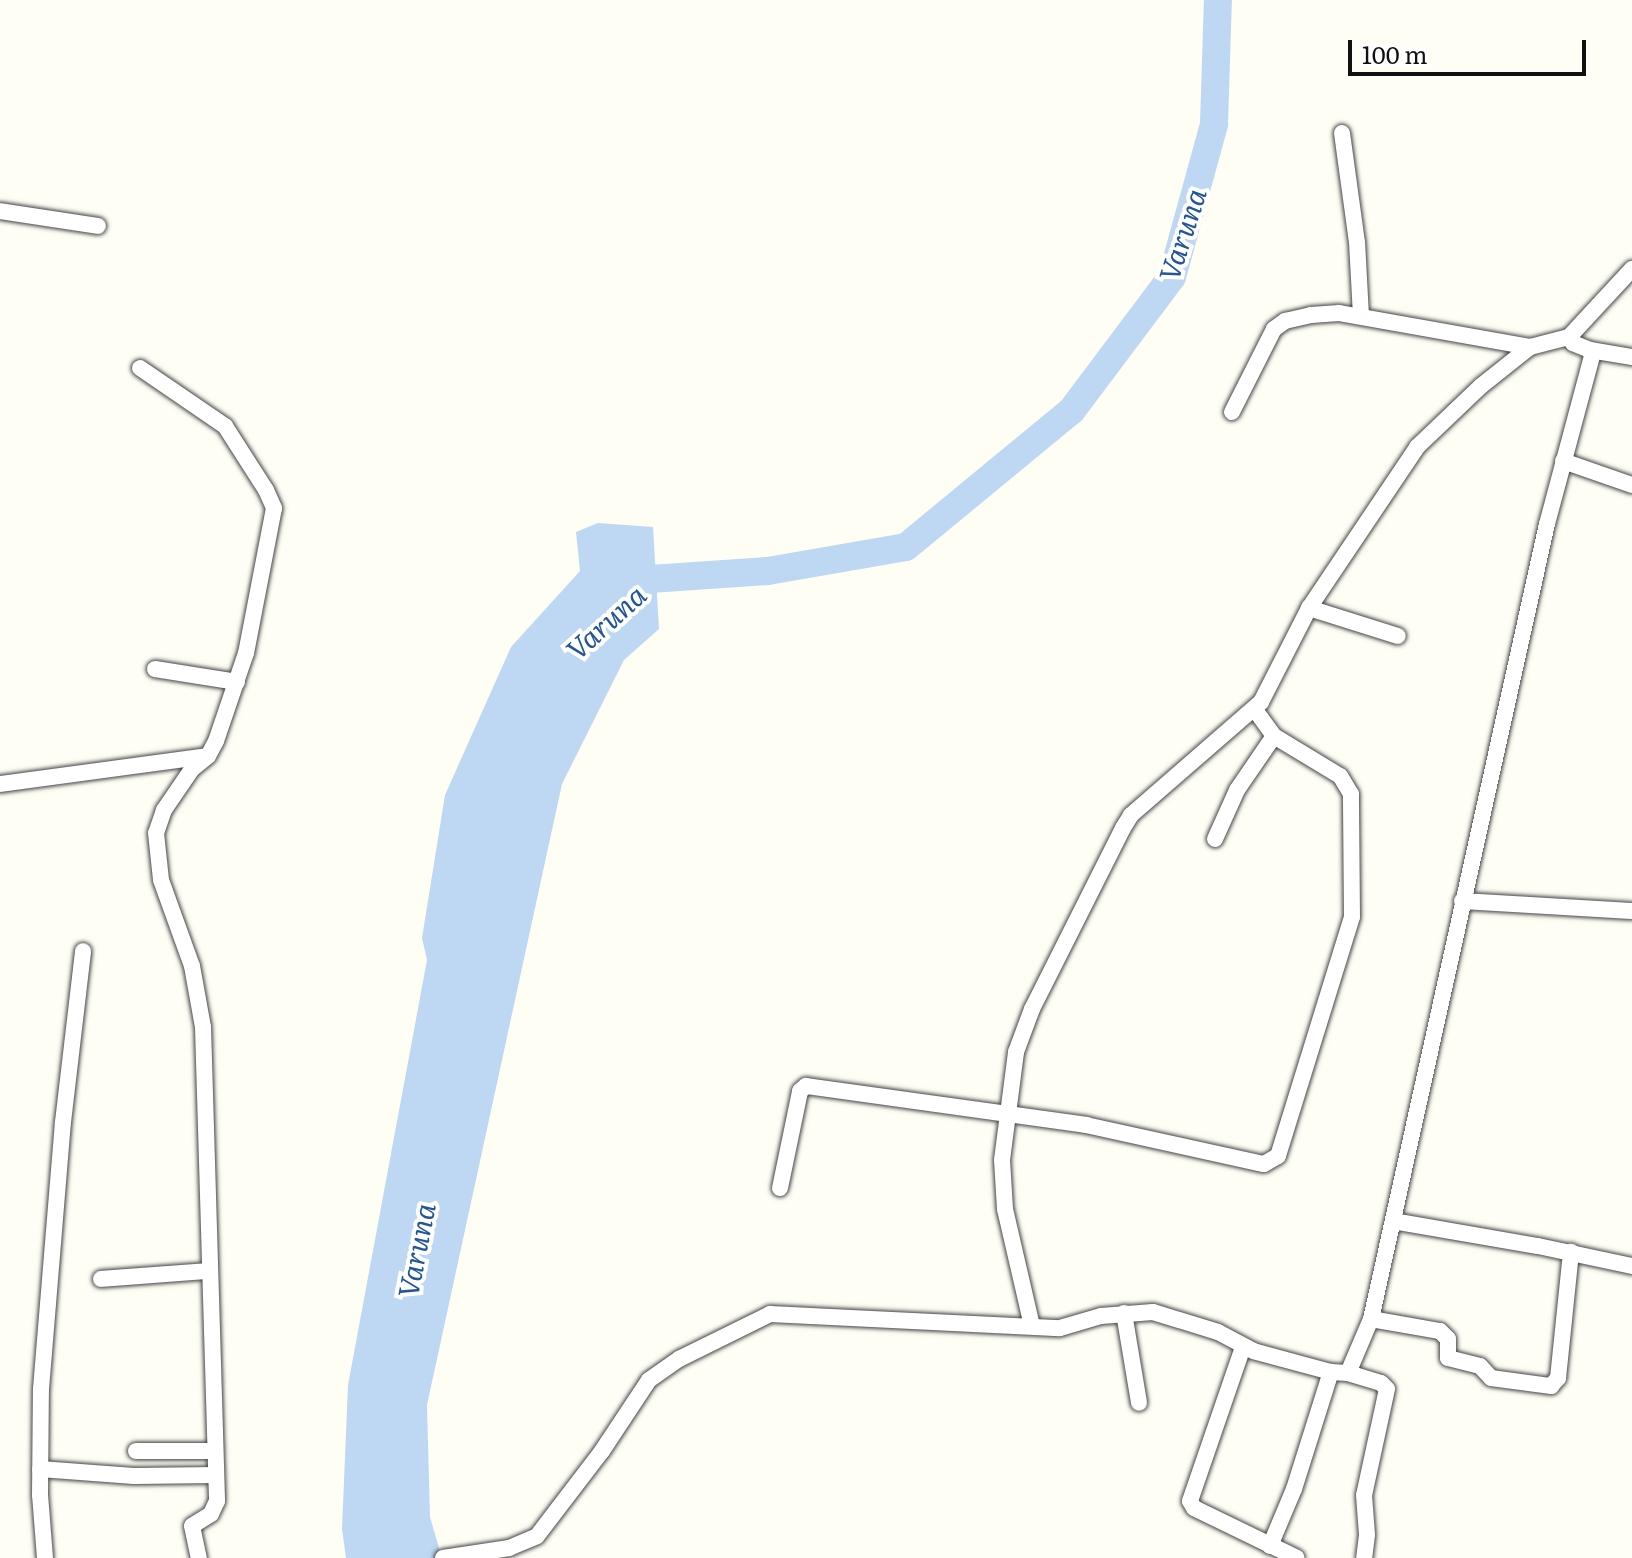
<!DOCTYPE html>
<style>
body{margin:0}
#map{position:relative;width:1632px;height:1558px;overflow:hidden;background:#fefef5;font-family:Literata,serif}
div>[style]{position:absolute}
.water>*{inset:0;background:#bed7f2}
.river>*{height:28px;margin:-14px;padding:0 14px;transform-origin:14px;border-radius:14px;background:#bed7f2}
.roads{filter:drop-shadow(0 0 2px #444) drop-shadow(0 0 2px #444)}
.minor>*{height:16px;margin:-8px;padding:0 8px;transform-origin:8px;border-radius:8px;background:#fff}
span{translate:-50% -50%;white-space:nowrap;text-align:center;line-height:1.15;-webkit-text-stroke:8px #fff;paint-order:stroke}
.water-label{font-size:28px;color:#22559a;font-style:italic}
.scale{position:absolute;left:1348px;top:40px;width:238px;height:36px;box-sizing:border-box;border:4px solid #111;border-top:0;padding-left:10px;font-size:24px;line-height:28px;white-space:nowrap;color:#111;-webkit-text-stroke:6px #fff;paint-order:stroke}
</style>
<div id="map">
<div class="water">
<i style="clip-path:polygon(598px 523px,653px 527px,659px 629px,624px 660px,562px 784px,427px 1405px,430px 1517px,442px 1558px,346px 1558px,342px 1529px,348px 1385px,427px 960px,422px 938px,445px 795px,511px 647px,580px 571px,576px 532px)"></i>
</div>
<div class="river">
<i style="left:627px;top:601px;width:32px;rotate:-44deg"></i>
<i style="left:650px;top:579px;width:118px;rotate:-3.9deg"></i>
<i style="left:768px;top:571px;width:140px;rotate:-9.9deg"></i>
<i style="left:906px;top:547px;width:215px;rotate:-39.5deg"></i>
<i style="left:1072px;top:410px;width:166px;rotate:-53.1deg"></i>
<i style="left:1172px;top:277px;width:159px;rotate:-74.6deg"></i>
<i style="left:1214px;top:124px;width:124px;rotate:-88.2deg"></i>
</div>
<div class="roads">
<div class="minor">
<i style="left:1342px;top:133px;width:110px;rotate:82.2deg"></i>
<i style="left:1357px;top:242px;width:74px;rotate:86.9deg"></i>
<i style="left:0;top:211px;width:99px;rotate:8.7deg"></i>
<i style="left:1590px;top:350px;width:43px;rotate:9.5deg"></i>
<i style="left:140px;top:368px;width:103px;rotate:34.3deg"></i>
<i style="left:225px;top:426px;width:76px;rotate:57.4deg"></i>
<i style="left:266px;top:490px;width:20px;rotate:66deg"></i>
<i style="left:274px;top:508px;width:148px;rotate:100.9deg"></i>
<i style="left:246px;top:653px;width:93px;rotate:108.8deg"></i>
<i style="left:216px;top:741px;width:17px;rotate:118deg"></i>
<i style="left:208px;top:756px;width:21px;rotate:141deg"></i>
<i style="left:192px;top:769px;width:50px;rotate:124.3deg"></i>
<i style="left:164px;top:810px;width:24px;rotate:109deg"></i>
<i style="left:156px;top:833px;width:47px;rotate:83.9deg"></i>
<i style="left:161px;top:880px;width:91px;rotate:70.2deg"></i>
<i style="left:192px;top:966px;width:62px;rotate:79.8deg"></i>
<i style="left:203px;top:1027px;width:474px;rotate:88.3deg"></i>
<i style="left:217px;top:1501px;width:14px;rotate:115deg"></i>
<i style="left:211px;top:1514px;width:22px;rotate:148deg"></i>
<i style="left:192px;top:1526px;width:33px;rotate:78deg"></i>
<i style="left:1232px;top:412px;width:93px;rotate:-63.2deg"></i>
<i style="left:1274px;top:329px;width:14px;rotate:-36deg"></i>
<i style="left:1285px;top:321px;width:27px;rotate:-13deg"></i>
<i style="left:1311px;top:315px;width:28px;rotate:-4deg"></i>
<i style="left:1339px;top:313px;width:194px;rotate:10.1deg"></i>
<i style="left:1563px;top:461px;width:73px;rotate:19.2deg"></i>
<i style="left:1309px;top:608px;width:93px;rotate:17.5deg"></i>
<i style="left:155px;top:669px;width:83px;rotate:9deg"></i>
<i style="left:0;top:784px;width:208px;rotate:-7.7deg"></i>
<i style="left:1215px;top:839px;width:54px;rotate:-65.8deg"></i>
<i style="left:1237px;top:790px;width:65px;rotate:-55.6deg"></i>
<i style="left:1462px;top:901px;width:170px;rotate:3.4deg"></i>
<i style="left:780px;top:1188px;width:99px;rotate:-78.3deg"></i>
<i style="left:800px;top:1091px;width:8px;rotate:-40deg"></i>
<i style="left:806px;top:1086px;width:283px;rotate:7.9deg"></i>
<i style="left:1086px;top:1125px;width:182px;rotate:12.4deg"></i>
<i style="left:1264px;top:1164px;width:16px;rotate:-30deg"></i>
<i style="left:1278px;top:1156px;width:250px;rotate:-72.8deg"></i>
<i style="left:1352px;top:917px;width:123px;rotate:-90.5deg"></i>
<i style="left:1351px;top:794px;width:21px;rotate:-121deg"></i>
<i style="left:1340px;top:776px;width:77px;rotate:-148.8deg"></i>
<i style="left:1274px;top:736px;width:32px;rotate:-126deg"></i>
<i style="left:1393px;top:1221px;width:147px;rotate:9.8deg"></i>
<i style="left:1538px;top:1246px;width:96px;rotate:12deg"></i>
<i style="left:101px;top:1279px;width:107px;rotate:-4.3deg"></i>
<i style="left:1124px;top:1313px;width:91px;rotate:80.5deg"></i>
<i style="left:1371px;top:1319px;width:70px;rotate:9.9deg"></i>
<i style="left:1440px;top:1331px;width:11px;rotate:45deg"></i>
<i style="left:1448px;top:1339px;width:19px;rotate:90deg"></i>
<i style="left:1448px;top:1358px;width:33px;rotate:14deg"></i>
<i style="left:1480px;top:1366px;width:16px;rotate:47deg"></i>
<i style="left:1491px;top:1378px;width:61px;rotate:7.6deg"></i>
<i style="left:1551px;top:1386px;width:11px;rotate:-49deg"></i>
<i style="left:1558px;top:1378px;width:127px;rotate:-84.1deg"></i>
<i style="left:1032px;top:1326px;width:120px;rotate:-103deg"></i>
<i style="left:1005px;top:1209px;width:49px;rotate:-93.5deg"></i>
<i style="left:1002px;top:1160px;width:109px;rotate:-82.6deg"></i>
<i style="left:1016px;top:1052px;width:46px;rotate:-69.6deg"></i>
<i style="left:1032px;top:1009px;width:203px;rotate:-63.3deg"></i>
<i style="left:1123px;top:828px;width:15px;rotate:-58deg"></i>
<i style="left:1131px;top:815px;width:172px;rotate:-41deg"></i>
<i style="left:1261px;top:702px;width:106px;rotate:-62.9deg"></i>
<i style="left:1309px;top:608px;width:194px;rotate:-56.1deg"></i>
<i style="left:1417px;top:447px;width:88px;rotate:-43.6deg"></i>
<i style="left:1481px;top:386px;width:63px;rotate:-38.5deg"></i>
<i style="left:1530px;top:347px;width:40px;rotate:-14.4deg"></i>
<i style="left:1243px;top:1347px;width:163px;rotate:109deg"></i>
<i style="left:1190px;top:1501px;width:8px;rotate:60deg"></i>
<i style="left:1194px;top:1508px;width:114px;rotate:25.9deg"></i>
<i style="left:1348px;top:1373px;width:34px;rotate:17deg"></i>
<i style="left:1381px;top:1383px;width:8px;rotate:45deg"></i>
<i style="left:1387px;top:1389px;width:108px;rotate:102.2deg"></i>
<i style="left:1364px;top:1495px;width:40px;rotate:85.7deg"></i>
<i style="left:1367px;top:1535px;width:23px;rotate:97deg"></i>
<i style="left:136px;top:1451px;width:79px"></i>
<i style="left:40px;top:1469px;width:94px;rotate:4.3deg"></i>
<i style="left:134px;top:1476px;width:82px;rotate:-0.7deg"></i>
<i style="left:1270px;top:1546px;width:62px;rotate:-67.2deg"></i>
<i style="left:1294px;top:1489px;width:123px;rotate:-72.5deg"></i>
<i style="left:45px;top:1558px;width:63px;rotate:-94.5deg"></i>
<i style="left:40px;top:1495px;width:106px;rotate:-89.5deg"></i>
<i style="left:41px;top:1389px;width:268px;rotate:-85.3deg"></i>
<i style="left:63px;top:1122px;width:172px;rotate:-83.3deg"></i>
<i style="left:443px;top:1558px;width:67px;rotate:-8.6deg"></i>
<i style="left:509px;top:1548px;width:30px;rotate:-23deg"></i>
<i style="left:537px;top:1536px;width:107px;rotate:-52.6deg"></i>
<i style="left:602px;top:1451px;width:85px;rotate:-56.5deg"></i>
<i style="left:649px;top:1380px;width:37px;rotate:-35deg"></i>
<i style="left:679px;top:1359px;width:102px;rotate:-26.3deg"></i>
<i style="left:770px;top:1314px;width:290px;rotate:2.8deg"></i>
<i style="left:1060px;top:1328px;width:43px;rotate:-16.3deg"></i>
<i style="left:1101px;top:1316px;width:52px;rotate:-4.4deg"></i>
<i style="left:1153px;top:1312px;width:68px;rotate:17.1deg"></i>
<i style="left:1218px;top:1332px;width:40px;rotate:28deg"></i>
<i style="left:1253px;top:1351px;width:81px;rotate:15.1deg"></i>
<i style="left:1331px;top:1372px;width:17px;rotate:3deg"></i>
<i style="left:1348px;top:1373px;width:59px;rotate:-66.9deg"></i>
<i style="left:1371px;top:1319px;width:814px;rotate:-77.52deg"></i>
<i style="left:1547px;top:524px;width:174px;rotate:-75deg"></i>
<i style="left:1592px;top:356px;width:6px;rotate:-108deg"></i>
<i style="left:1590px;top:350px;width:18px;rotate:-158deg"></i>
<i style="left:1573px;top:343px;width:7px;rotate:-124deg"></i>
<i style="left:1569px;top:337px;width:93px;rotate:-47.2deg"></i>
</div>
</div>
<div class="water-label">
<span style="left:1181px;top:234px;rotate:-72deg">Varuna</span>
<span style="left:605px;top:621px;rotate:-42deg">Varuna</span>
<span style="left:415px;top:1250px;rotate:-79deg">Varuna</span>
</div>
<div class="scale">100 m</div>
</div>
